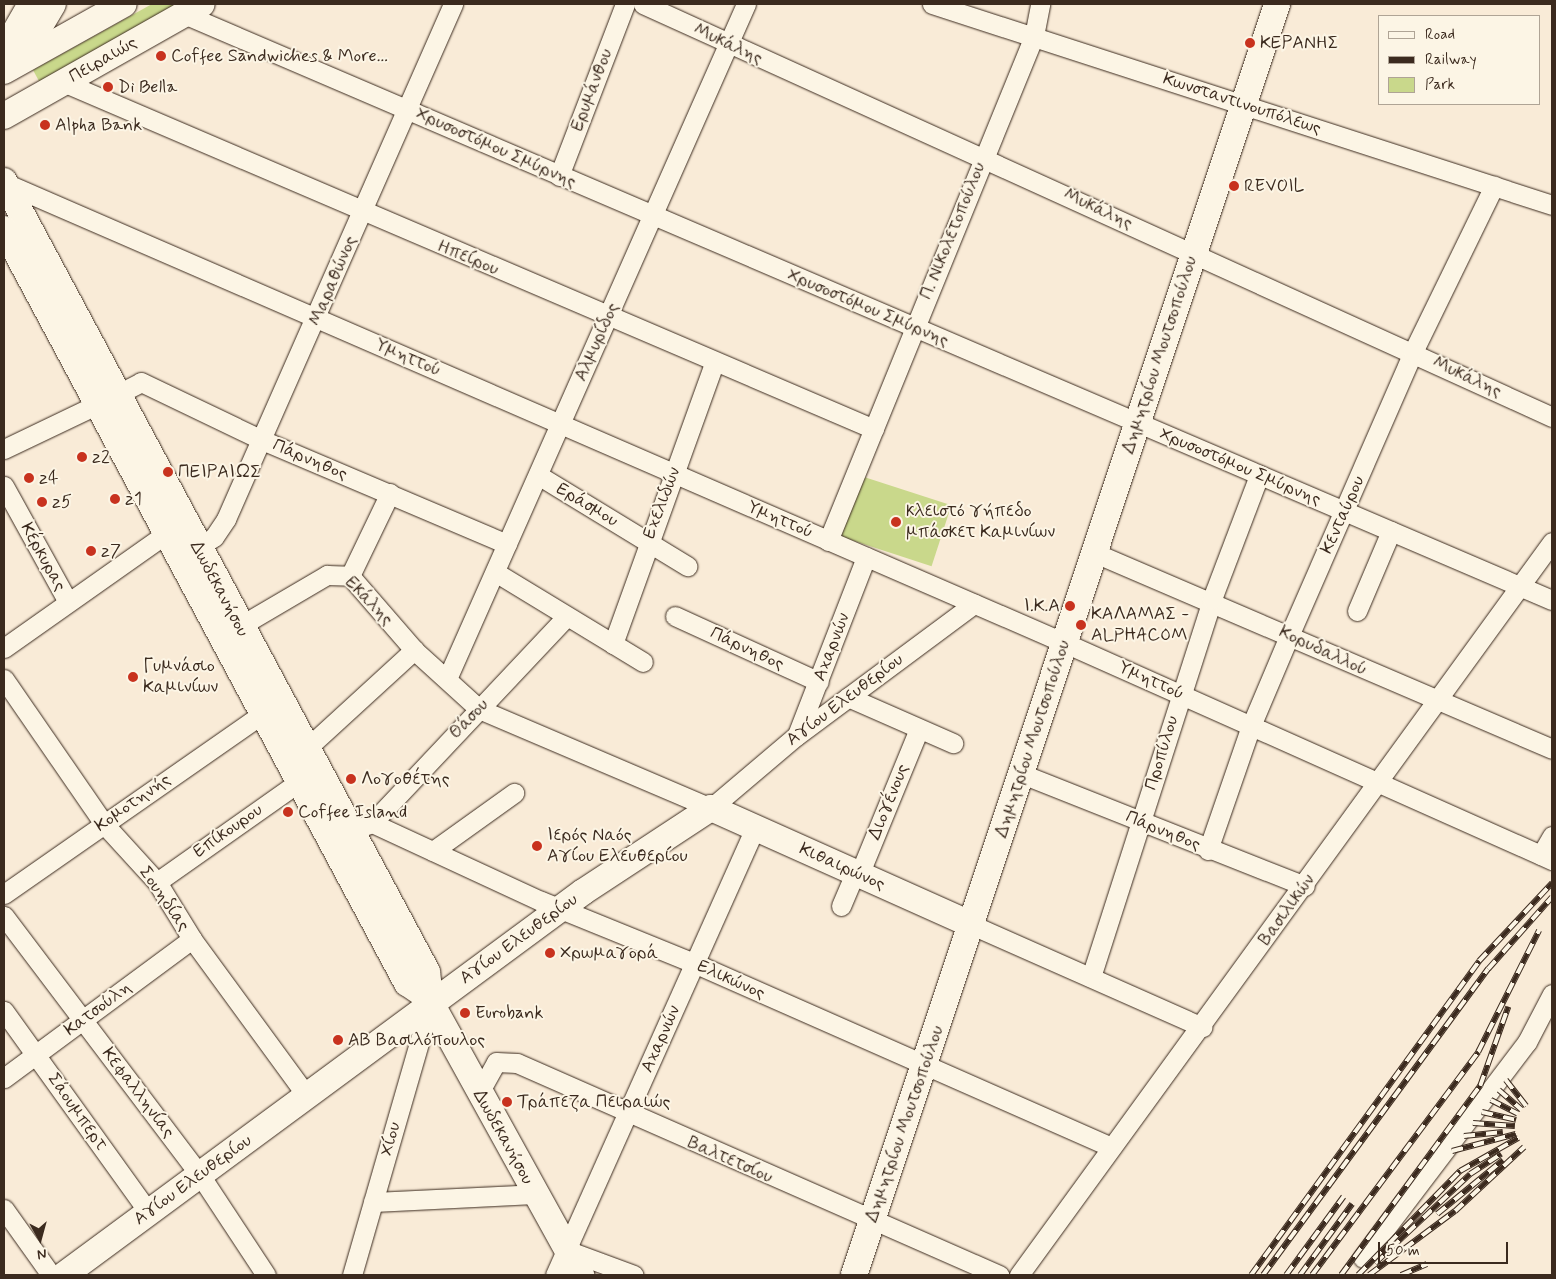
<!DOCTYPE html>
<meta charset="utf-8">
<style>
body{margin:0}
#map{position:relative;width:1556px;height:1279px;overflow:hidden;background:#f9ebd7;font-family:Mynerve,sans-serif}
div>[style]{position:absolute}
.green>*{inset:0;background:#c9d88b;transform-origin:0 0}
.roads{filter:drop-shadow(0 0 1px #3b2a1e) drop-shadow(0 0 1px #3b2a1e)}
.street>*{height:19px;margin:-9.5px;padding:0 9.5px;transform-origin:9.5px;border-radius:9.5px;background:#fcf5e5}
.secondary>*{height:26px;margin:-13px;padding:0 13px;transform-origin:13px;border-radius:13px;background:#fcf5e5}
.rail>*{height:5.5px;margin-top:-2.75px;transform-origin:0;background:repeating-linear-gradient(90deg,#fcf5e5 0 11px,#3b2a1e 0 22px);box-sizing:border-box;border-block:1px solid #3b2a1e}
.dots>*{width:14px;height:14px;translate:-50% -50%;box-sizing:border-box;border:2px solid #fcf5e5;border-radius:50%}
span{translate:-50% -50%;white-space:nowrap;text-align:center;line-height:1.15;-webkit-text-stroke:4px #fcf5e5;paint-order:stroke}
.poi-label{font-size:18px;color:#3b2a1e}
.left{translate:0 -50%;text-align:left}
.right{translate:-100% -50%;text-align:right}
.street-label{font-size:18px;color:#3b2a1e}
.frame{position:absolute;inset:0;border:5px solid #3b2a1e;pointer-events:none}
.legend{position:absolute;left:1378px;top:15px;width:162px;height:90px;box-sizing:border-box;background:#fcf5e5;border:1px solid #afa495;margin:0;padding:6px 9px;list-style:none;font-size:15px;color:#3b2a1e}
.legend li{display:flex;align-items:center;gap:10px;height:25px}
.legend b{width:25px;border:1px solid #afa495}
.north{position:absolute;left:15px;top:1214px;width:50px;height:50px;-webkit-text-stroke:4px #fcf5e5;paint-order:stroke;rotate:173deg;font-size:14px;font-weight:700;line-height:20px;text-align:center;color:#3b2a1e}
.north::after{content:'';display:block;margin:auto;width:18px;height:22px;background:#3b2a1e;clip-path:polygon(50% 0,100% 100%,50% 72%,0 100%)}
.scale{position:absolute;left:1378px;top:1242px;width:130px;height:22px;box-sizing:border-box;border:2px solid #3b2a1e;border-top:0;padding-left:6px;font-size:15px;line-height:18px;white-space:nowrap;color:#3b2a1e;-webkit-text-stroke:4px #fcf5e5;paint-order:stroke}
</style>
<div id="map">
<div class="green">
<i style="clip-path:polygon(152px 4px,181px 4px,40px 83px,33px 70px)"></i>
<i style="left:861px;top:476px;width:95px;height:64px;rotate:18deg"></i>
</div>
<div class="roads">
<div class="street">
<i style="left:643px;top:4px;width:998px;rotate:24.43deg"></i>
<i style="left:932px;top:4px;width:652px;rotate:17.96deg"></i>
<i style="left:184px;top:14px;width:1488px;rotate:23.19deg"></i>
<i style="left:63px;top:82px;width:882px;rotate:23.16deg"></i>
<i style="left:559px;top:176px;width:184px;rotate:-69deg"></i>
<i style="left:5px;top:183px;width:1156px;rotate:23.46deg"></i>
<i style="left:1065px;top:643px;width:533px;rotate:24.02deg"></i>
<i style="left:116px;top:395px;width:28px;rotate:-27deg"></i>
<i style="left:141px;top:382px;width:134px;rotate:25.6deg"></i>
<i style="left:262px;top:440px;width:266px;rotate:23deg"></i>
<i style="left:4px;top:449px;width:104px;rotate:-25.6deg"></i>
<i style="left:538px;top:475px;width:175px;rotate:31.4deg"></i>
<i style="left:4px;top:486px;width:132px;rotate:61.1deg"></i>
<i style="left:828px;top:541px;width:545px;rotate:-67.81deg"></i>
<i style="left:1034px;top:36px;width:33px;rotate:-79deg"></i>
<i style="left:197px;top:548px;width:20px;rotate:-33deg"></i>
<i style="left:214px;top:537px;width:22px;rotate:-56deg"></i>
<i style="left:226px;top:519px;width:563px;rotate:-66.21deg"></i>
<i style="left:1095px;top:553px;width:497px;rotate:23.2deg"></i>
<i style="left:495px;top:572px;width:173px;rotate:31.3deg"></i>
<i style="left:350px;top:576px;width:92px;rotate:-64.3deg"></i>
<i style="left:1357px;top:611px;width:87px;rotate:-67deg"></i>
<i style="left:675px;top:616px;width:158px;rotate:24.6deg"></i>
<i style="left:240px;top:626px;width:101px;rotate:-30.4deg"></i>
<i style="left:327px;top:575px;width:23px;rotate:2deg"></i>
<i style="left:350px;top:576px;width:98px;rotate:49.1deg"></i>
<i style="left:414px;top:650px;width:88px;rotate:42.2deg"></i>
<i style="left:479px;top:709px;width:252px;rotate:23.1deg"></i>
<i style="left:711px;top:808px;width:111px;rotate:-40.3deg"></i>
<i style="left:796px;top:736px;width:222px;rotate:-36.6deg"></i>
<i style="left:613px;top:644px;width:298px;rotate:-70.2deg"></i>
<i style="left:4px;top:648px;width:199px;rotate:-35.2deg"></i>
<i style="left:4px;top:679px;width:176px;rotate:55.4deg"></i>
<i style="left:104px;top:824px;width:79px;rotate:47.6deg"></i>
<i style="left:157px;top:882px;width:67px;rotate:58.4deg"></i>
<i style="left:192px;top:939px;width:195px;rotate:53.8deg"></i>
<i style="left:447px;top:679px;width:738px;rotate:-66.11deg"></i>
<i style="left:848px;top:697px;width:115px;rotate:23.7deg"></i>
<i style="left:797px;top:735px;width:191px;rotate:-68.8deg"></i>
<i style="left:306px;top:749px;width:147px;rotate:-42.5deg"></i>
<i style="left:1022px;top:774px;width:304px;rotate:21.6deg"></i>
<i style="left:372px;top:823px;width:284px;rotate:-46.7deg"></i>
<i style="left:351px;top:831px;width:22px;rotate:-21deg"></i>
<i style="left:372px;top:823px;width:186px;rotate:24.8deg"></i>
<i style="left:541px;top:901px;width:165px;rotate:22.1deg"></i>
<i style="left:694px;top:963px;width:456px;rotate:23.8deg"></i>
<i style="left:1208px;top:850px;width:131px;rotate:-70.9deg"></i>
<i style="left:1251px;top:726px;width:98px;rotate:-67.1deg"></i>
<i style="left:1289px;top:636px;width:310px;rotate:-66.4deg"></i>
<i style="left:1413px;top:352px;width:185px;rotate:-64deg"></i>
<i style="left:433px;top:851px;width:100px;rotate:-35.6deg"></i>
<i style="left:1541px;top:855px;width:22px;rotate:-60deg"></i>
<i style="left:859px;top:875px;width:158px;rotate:-67.7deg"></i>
<i style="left:157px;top:882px;width:175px;rotate:-35.2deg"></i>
<i style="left:4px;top:894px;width:316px;rotate:-34.9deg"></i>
<i style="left:841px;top:906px;width:36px;rotate:-67deg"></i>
<i style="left:4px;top:916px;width:325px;rotate:52.9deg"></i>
<i style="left:200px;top:1175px;width:120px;rotate:56.6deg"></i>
<i style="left:972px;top:925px;width:252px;rotate:23.9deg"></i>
<i style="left:1091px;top:977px;width:397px;rotate:-72.2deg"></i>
<i style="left:1212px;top:599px;width:133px;rotate:-69.2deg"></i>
<i style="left:4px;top:1011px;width:249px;rotate:54.3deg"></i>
<i style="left:4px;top:1078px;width:234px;rotate:-36.5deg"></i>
<i style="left:479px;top:1093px;width:35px;rotate:-61deg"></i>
<i style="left:496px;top:1062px;width:21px;rotate:3deg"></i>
<i style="left:517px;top:1063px;width:527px;rotate:23.74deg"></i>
<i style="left:373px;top:1202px;width:162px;rotate:-2.8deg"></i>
<i style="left:4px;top:1209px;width:81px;rotate:54.5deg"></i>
<i style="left:566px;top:1250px;width:72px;rotate:20.2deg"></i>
<i style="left:1363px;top:1258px;width:271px;rotate:-52.8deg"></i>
<i style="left:1527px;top:1042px;width:54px;rotate:-62.5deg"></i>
<i style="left:352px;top:1275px;width:282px;rotate:-73.9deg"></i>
<i style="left:555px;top:1275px;width:490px;rotate:-65.9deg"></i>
<i style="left:1019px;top:1275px;width:906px;rotate:-53.98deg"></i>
</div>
<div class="secondary">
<i style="left:4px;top:51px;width:54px;rotate:-60.1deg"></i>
<i style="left:19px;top:61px;width:66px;rotate:-59.2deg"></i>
<i style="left:4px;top:71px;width:137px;rotate:-29.2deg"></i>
<i style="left:4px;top:116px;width:227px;rotate:-29.5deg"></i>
<i style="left:4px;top:181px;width:897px;rotate:61.86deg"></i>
<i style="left:427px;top:972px;width:31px;rotate:83deg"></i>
<i style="left:431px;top:1003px;width:311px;rotate:61.1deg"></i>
<i style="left:4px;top:229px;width:855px;rotate:61.88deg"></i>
<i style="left:407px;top:983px;width:25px;rotate:34deg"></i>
<i style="left:64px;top:1275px;width:645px;rotate:-36.43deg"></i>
<i style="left:583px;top:892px;width:153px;rotate:-33.3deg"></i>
<i style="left:711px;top:808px;width:286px;rotate:24.1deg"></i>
<i style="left:854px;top:1275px;width:1340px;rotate:-71.59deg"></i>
</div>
</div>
<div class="rail">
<i style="left:1506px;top:1080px;width:33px;rotate:52deg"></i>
<i style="left:1499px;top:1090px;width:30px;rotate:41deg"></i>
<i style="left:1491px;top:1100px;width:30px;rotate:27deg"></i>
<i style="left:1482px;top:1112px;width:35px;rotate:13deg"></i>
<i style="left:1473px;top:1123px;width:42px;rotate:4.1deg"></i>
<i style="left:1464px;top:1136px;width:39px;rotate:-6deg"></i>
<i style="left:1452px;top:1151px;width:66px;rotate:-14.9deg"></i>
<i style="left:1437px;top:1214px;width:85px;rotate:-39.3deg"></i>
<i style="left:1375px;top:1263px;width:130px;rotate:-43.1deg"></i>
<i style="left:1470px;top:1174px;width:37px;rotate:-33deg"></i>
<i style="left:1251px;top:1275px;width:388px;rotate:-54deg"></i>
<i style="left:1479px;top:961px;width:107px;rotate:-46.9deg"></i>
<i style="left:1263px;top:1275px;width:380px;rotate:-53.7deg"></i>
<i style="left:1488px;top:969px;width:96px;rotate:-48.4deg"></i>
<i style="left:1286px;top:1275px;width:97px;rotate:-53.8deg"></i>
<i style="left:1300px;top:1275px;width:88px;rotate:-53.8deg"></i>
<i style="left:1312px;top:1275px;width:278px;rotate:-53.3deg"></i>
<i style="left:1478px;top:1052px;width:136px;rotate:-63.4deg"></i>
<i style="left:1341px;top:1275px;width:235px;rotate:-53.7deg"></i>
<i style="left:1480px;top:1086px;width:84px;rotate:-70.5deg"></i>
<i style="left:1358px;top:1275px;width:146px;rotate:-45.6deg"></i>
<i style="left:1460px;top:1171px;width:67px;rotate:-29.6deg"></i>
<i style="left:1369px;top:1275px;width:107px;rotate:-36.7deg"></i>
<i style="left:1455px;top:1211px;width:94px;rotate:-42.8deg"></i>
<i style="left:1401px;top:1275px;width:28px;rotate:-23deg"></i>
</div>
<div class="dots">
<i style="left:1250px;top:43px;background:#c8321e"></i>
<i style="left:161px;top:56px;background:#c8321e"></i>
<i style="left:108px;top:87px;background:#c8321e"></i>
<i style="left:45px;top:125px;background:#c8321e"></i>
<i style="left:1234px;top:186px;background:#c8321e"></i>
<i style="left:82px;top:457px;background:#c8321e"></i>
<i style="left:168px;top:472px;background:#c8321e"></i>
<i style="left:29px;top:478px;background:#c8321e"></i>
<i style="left:115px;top:499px;background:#c8321e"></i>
<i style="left:42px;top:502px;background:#c8321e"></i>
<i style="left:896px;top:522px;background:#c8321e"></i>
<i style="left:91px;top:551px;background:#c8321e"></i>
<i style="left:1070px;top:606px;background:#c8321e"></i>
<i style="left:1081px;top:625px;background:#c8321e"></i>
<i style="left:133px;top:677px;background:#c8321e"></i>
<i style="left:351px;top:779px;background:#c8321e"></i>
<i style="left:288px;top:812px;background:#c8321e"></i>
<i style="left:537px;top:846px;background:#c8321e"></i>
<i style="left:550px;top:953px;background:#c8321e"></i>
<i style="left:465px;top:1013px;background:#c8321e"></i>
<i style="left:338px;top:1040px;background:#c8321e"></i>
<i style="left:507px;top:1102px;background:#c8321e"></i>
</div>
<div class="poi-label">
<span class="left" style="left:1260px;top:43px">ΚΕΡΑΝΗΣ</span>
<span class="left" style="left:171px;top:56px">Coffee Sandwiches &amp; More...</span>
<span class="left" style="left:118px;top:87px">Di Bella</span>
<span class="left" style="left:55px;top:125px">Alpha Bank</span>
<span class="left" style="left:1244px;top:186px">REVOIL</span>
<span class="left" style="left:92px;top:457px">z2</span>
<span class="left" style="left:178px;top:472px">ΠΕΙΡΑΙΩΣ</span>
<span class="left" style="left:39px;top:478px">z4</span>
<span class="left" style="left:125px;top:499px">z1</span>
<span class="left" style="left:52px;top:502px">z5</span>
<span class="left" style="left:906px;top:522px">κλειστό γήπεδο<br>μπάσκετ Καμινίων</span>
<span class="left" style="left:101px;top:551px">z7</span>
<span class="right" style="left:1060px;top:606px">Ι.Κ.Α</span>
<span class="left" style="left:1091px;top:625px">ΚΑΛΑΜΑΣ -<br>ALPHACOM</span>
<span class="left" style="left:143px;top:677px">Γυμνάσιο<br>Καμινίων</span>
<span class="left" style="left:361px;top:779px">Λογοθέτης</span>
<span class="left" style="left:298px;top:812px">Coffee Island</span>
<span class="left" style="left:547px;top:846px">Ιερός Ναός<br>Αγίου Ελευθερίου</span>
<span class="left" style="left:560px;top:953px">Χρωμαγορά</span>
<span class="left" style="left:475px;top:1013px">Eurobank</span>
<span class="left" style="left:348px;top:1040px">ΑΒ Βασιλόπουλος</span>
<span class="left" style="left:517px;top:1102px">Τράπεζα Πειραιώς</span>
</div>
<div class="street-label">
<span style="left:728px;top:44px;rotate:25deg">Μυκάλης</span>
<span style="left:103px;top:60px;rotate:-30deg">Πειραιώς</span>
<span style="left:592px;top:90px;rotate:-69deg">Ερυμάνθου</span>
<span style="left:1242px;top:104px;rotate:18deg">Κωνσταντινουπόλεως</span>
<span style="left:496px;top:148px;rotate:24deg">Χρυσοστόμου Σμύρνης</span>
<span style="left:1098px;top:209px;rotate:25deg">Μυκάλης</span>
<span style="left:953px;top:231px;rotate:-68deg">Π. Νικολετοπούλου</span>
<span style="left:468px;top:258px;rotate:23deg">Ηπείρου</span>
<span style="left:333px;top:281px;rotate:-67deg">Μαραθώνος</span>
<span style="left:868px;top:308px;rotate:23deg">Χρυσοστόμου Σμύρνης</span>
<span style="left:597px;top:342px;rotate:-66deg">Αλμυρίδος</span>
<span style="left:1160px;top:355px;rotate:-72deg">Δημητρίου Μουτσοπούλου</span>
<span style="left:408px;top:358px;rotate:23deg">Υμηττού</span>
<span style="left:1467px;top:377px;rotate:25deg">Μυκάλης</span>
<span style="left:310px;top:460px;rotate:23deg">Πάρνηθος</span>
<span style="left:1240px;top:467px;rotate:23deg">Χρυσοστόμου Σμύρνης</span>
<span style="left:662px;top:503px;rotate:-69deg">Εχελιδών</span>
<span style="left:587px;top:505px;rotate:31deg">Εράσμου</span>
<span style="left:1343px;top:515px;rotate:-66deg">Κενταύρου</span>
<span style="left:780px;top:520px;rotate:23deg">Υμηττού</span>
<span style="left:43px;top:557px;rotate:61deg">Κέρκυρας</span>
<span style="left:219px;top:589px;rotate:62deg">Δωδεκανήσου</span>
<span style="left:369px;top:601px;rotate:46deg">Εκάλης</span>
<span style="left:832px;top:647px;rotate:-69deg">Αχαρνών</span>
<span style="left:747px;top:649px;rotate:25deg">Πάρνηθος</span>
<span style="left:1323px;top:651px;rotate:25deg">Κορυδαλλού</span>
<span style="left:1151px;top:681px;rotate:24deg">Υμηττού</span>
<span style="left:845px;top:700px;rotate:-37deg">Αγίου Ελευθερίου</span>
<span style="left:469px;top:719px;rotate:-46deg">Θάσου</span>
<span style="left:1033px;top:739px;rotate:-72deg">Δημητρίου Μουτσοπούλου</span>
<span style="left:1162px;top:753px;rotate:-73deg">Προπύλου</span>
<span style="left:889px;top:802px;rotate:-68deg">Διογένους</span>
<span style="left:133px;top:803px;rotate:-35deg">Κομοτηνής</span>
<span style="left:228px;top:831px;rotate:-35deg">Επίκουρου</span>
<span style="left:1163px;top:831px;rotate:22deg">Πάρνηθος</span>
<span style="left:842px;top:867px;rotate:24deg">Κιθαιρώνος</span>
<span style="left:164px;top:899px;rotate:55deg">Σουηδίας</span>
<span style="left:1287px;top:910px;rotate:-54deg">Βασιλικών</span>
<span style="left:519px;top:939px;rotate:-36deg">Αγίου Ελευθερίου</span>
<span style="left:731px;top:980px;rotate:24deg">Ελικώνος</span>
<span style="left:98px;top:1009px;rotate:-37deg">Κατσούλη</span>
<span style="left:661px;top:1039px;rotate:-66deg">Αχαρνών</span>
<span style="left:138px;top:1093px;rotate:53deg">Κεφαλληνίας</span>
<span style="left:77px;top:1112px;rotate:55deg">Σάουμπερτ</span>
<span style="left:905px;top:1124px;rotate:-71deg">Δημητρίου Μουτσοπούλου</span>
<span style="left:503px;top:1137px;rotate:61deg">Δωδεκανήσου</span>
<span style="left:391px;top:1139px;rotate:-75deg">Χίου</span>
<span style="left:730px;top:1160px;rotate:24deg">Βαλτετσίου</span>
<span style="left:193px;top:1180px;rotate:-36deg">Αγίου Ελευθερίου</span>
</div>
<div class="frame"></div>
<ul class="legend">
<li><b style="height:6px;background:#fcf5e5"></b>Road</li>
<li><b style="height:6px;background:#3b2a1e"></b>Railway</li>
<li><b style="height:14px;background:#c9d88b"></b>Park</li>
</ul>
<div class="north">N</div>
<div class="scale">50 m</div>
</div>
